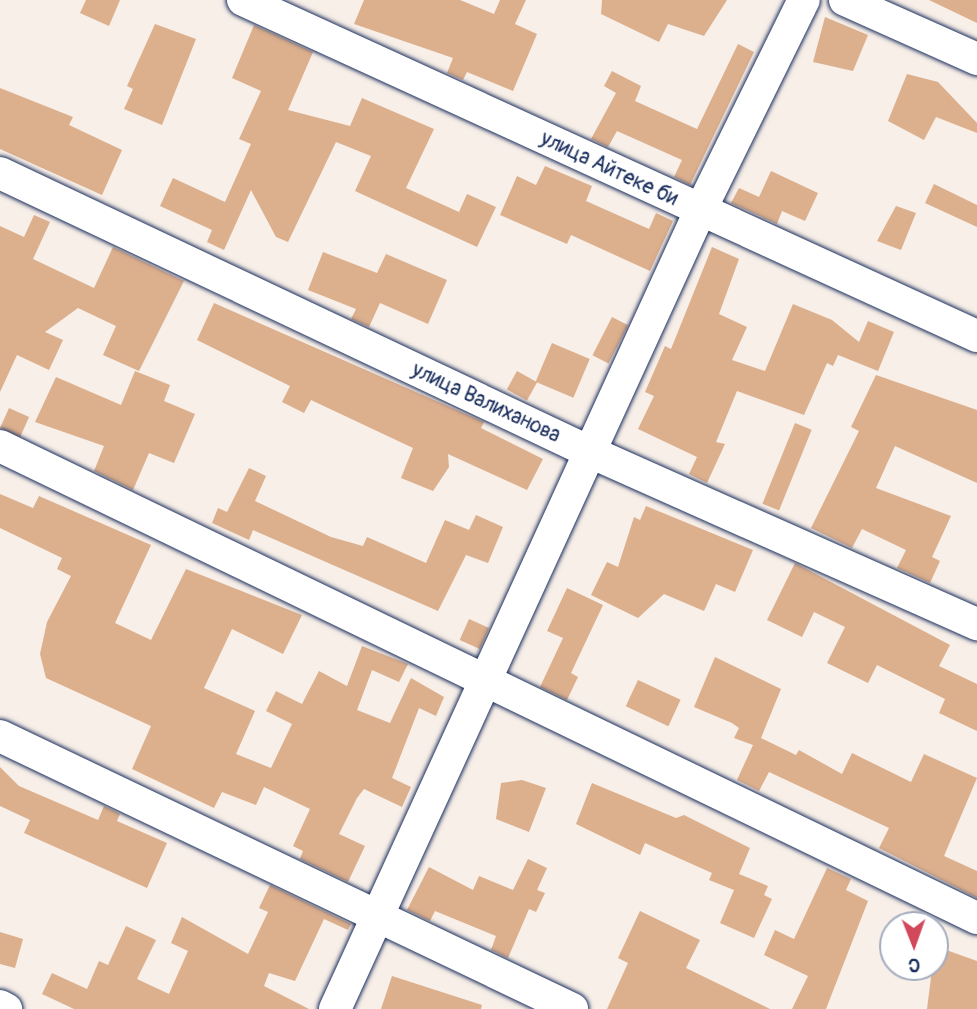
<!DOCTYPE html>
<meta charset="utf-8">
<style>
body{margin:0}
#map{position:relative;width:977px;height:1009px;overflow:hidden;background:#f8efe8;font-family:Pangolin,sans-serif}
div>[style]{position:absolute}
.building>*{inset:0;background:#dcaf8d;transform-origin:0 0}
.roads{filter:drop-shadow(0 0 2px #1b2f5e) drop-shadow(0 0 2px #1b2f5e)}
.minor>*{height:32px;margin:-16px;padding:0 16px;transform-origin:16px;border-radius:16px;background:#fff}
span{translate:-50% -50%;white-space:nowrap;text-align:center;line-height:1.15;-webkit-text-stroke:7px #fff;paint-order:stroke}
.street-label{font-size:21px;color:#1b2f5e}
.north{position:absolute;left:879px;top:911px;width:70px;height:70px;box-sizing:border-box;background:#fff;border:2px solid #a4acbf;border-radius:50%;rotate:179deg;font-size:19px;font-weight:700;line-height:28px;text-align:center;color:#1b2f5e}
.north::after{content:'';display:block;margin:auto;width:24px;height:32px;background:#d1495b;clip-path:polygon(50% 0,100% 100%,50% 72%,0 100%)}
</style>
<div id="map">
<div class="building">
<i style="clip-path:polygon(86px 0,120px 0,109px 26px,80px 13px)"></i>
<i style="clip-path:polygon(364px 0,460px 0,494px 14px,500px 0,526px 0,515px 24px,537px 34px,513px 91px,467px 72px,463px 80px,447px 73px,453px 58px,354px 24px)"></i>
<i style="clip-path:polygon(602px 0,727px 0,704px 36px,668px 24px,659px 42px,601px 14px)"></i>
<i style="clip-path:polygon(929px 0,977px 0,977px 23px)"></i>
<i style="clip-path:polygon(825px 17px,868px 35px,853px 71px,813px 62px)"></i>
<i style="clip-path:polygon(155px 24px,196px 39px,162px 125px,124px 109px,133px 89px,127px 86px)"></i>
<i style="clip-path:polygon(254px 25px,313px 52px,288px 110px,350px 126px,362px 98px,434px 129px,406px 188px,459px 212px,467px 194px,496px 207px,477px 247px,355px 191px,371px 156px,336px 142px,288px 242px,276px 237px,251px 190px,224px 250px,207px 242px,212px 230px,160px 206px,173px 178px,225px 202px,251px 144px,239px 139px,261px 91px,232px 78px)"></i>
<i style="clip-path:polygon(738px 44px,754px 52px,690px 185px,674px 177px,682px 160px,617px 131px,608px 147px,591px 139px,616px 93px,604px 86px,612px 71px,641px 86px,635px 101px,697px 129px)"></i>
<i style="clip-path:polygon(907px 74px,938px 82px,977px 123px,977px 133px,936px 117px,924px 140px,888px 121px)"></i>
<i style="clip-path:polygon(0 88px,73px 117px,69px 125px,122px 150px,102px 195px,0 149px)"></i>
<i style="clip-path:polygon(545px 166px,592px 186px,586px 201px,649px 229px,656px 213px,673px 221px,650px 271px,571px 235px,567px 244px,500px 215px,517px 176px,536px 185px)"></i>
<i style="clip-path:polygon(771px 171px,818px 193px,805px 221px,782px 211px,777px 224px,731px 203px,739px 188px,759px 197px)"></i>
<i style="clip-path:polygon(934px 184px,977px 205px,977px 227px,925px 203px)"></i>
<i style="clip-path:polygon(896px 206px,916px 213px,901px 250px,877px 241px)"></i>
<i style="clip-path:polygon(34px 215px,50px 222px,33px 259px,94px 288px,113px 247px,184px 281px,139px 371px,103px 355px,116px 326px,78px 308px,45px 332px,63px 340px,49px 370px,17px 355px,0 392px,0 226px,24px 237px)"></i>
<i style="clip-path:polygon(712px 247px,739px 259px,719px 314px,747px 327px,732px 360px,765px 371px,793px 304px,832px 320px,859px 342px,868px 321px,894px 332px,878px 371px,838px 355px,833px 366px,827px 363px,804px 415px,737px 391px,716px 442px,725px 444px,707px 483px,689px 474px,697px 457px,638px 429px,654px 396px,645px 392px,665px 346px,671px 349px)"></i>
<i style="clip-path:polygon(323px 252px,377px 273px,386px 254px,447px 280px,428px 324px,380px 303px,369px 327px,351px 319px,356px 309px,308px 290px)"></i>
<i style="clip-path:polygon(214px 303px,484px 422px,481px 428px,543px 459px,527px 490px,448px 454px,449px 467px,433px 491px,401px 478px,413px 448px,311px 400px,304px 413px,282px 402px,290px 386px,197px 340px)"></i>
<i style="left:612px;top:317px;width:18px;height:43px;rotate:27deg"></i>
<i style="left:552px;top:343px;width:41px;height:42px;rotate:23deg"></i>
<i style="clip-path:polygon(135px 371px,170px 385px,164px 401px,195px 414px,174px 463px,149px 453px,133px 490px,94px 471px,104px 446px,35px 422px,56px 377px,121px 405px)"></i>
<i style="left:517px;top:371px;width:23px;height:21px;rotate:29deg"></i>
<i style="clip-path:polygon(876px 375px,977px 410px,977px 483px,895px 446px,876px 488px,951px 516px,932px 557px,940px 561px,930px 583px,897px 568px,906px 550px,862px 529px,852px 548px,811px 528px,859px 431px,851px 427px)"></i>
<i style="left:9px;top:408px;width:22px;height:22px;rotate:24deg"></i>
<i style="left:795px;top:423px;width:18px;height:87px;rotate:22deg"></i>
<i style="clip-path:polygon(249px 468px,266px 476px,255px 501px,331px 537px,363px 546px,367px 537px,426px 563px,445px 520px,469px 530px,476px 515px,503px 527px,488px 563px,466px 555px,438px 611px,253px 530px,249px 540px,212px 523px,218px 508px,227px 512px)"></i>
<i style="clip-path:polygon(0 494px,33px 508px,39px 496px,151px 545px,115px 623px,151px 640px,186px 569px,302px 615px,283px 654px,232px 629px,204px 688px,255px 711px,236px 754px,271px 768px,292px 724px,266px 711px,276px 691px,302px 704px,319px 671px,347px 686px,362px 646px,408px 664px,399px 682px,372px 670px,357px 710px,390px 723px,411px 678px,444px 697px,436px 716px,419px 708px,392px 778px,411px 787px,402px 807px,364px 789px,357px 798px,339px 834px,365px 846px,348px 882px,300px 859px,303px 851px,293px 846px,310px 809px,264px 787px,256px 805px,222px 792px,214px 808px,132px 769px,151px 726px,46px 678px,40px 654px,47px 622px,71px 576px,57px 569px,62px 558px,0 528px)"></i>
<i style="clip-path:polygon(646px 506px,753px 550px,735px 592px,716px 584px,704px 611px,664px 594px,638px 618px,591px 595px,607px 562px,618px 567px,634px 517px,640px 520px)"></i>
<i style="clip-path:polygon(795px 563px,950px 645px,939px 666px,977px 684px,977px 731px,939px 713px,945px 699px,877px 665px,868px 683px,827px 663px,845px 627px,814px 612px,802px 637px,767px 620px)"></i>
<i style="clip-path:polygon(567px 588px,603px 605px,571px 673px,578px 677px,567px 700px,540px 687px,563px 638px,547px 631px)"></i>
<i style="left:469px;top:619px;width:22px;height:23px;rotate:24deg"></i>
<i style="clip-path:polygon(715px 657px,781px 689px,761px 738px,796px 755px,799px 750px,842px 774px,852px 753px,911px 782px,924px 754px,977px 778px,944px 856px,977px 871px,977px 898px,879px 848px,889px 828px,769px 772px,759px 791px,737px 780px,753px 745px,734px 738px,739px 728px,732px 723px,694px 707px)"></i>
<i style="left:638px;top:680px;width:47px;height:29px;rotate:25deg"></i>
<i style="clip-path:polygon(0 767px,19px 786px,98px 820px,104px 806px,120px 814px,117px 821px,167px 843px,147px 888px,24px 833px,30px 820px,0 806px)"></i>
<i style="clip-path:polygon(522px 780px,546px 788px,529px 832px,496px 819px,501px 783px)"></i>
<i style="clip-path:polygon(592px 783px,676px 818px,684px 815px,750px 848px,739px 874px,768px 886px,764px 895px,772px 899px,754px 938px,720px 923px,734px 890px,709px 880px,712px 873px,645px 843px,640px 855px,576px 824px)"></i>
<i style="clip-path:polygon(528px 859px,547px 868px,537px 890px,545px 893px,536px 912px,529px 909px,508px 958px,491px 950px,496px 936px,435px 911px,430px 921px,407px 910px,429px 867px,473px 890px,479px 876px,513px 890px)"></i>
<i style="clip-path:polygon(827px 868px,851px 879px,846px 890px,868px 901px,826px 1009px,792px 1009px,808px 976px,764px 955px,775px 930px,794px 939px)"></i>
<i style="clip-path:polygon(270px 885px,351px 924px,348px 930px,324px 919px,295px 981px,269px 973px,264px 986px,309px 1009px,74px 1009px,42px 994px,52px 973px,87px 989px,99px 961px,108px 965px,126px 926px,156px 940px,137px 979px,169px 994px,188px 951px,171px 943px,182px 917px,248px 954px,268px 912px,259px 908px)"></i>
<i style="clip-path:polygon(640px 911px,700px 940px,686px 968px,770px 1009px,607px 1009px,628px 963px,618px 958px)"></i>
<i style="clip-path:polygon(0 932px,23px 939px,15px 968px,0 964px)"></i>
<i style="clip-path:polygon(935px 946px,977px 961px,977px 1009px,927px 1009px)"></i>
<i style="clip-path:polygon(392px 976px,482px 1005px,481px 1009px,381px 1009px)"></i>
</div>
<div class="roads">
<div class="minor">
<i style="left:243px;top:0;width:807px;rotate:24.6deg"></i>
<i style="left:845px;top:0;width:145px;rotate:24.1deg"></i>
<i style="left:0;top:173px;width:653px;rotate:25.31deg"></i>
<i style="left:590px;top:452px;width:424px;rotate:24deg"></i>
<i style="left:0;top:446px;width:1085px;rotate:25.79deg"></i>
<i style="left:0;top:736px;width:634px;rotate:25.51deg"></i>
<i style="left:0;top:1006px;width:7px;rotate:27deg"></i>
<i style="left:335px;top:1009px;width:878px;rotate:-65.42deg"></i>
<i style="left:700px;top:211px;width:235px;rotate:-63.8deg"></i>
</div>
</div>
<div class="street-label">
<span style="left:609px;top:169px;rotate:25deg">улица Айтеке би</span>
<span style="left:486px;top:403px;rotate:25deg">улица Валиханова</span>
</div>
<div class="north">С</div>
</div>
